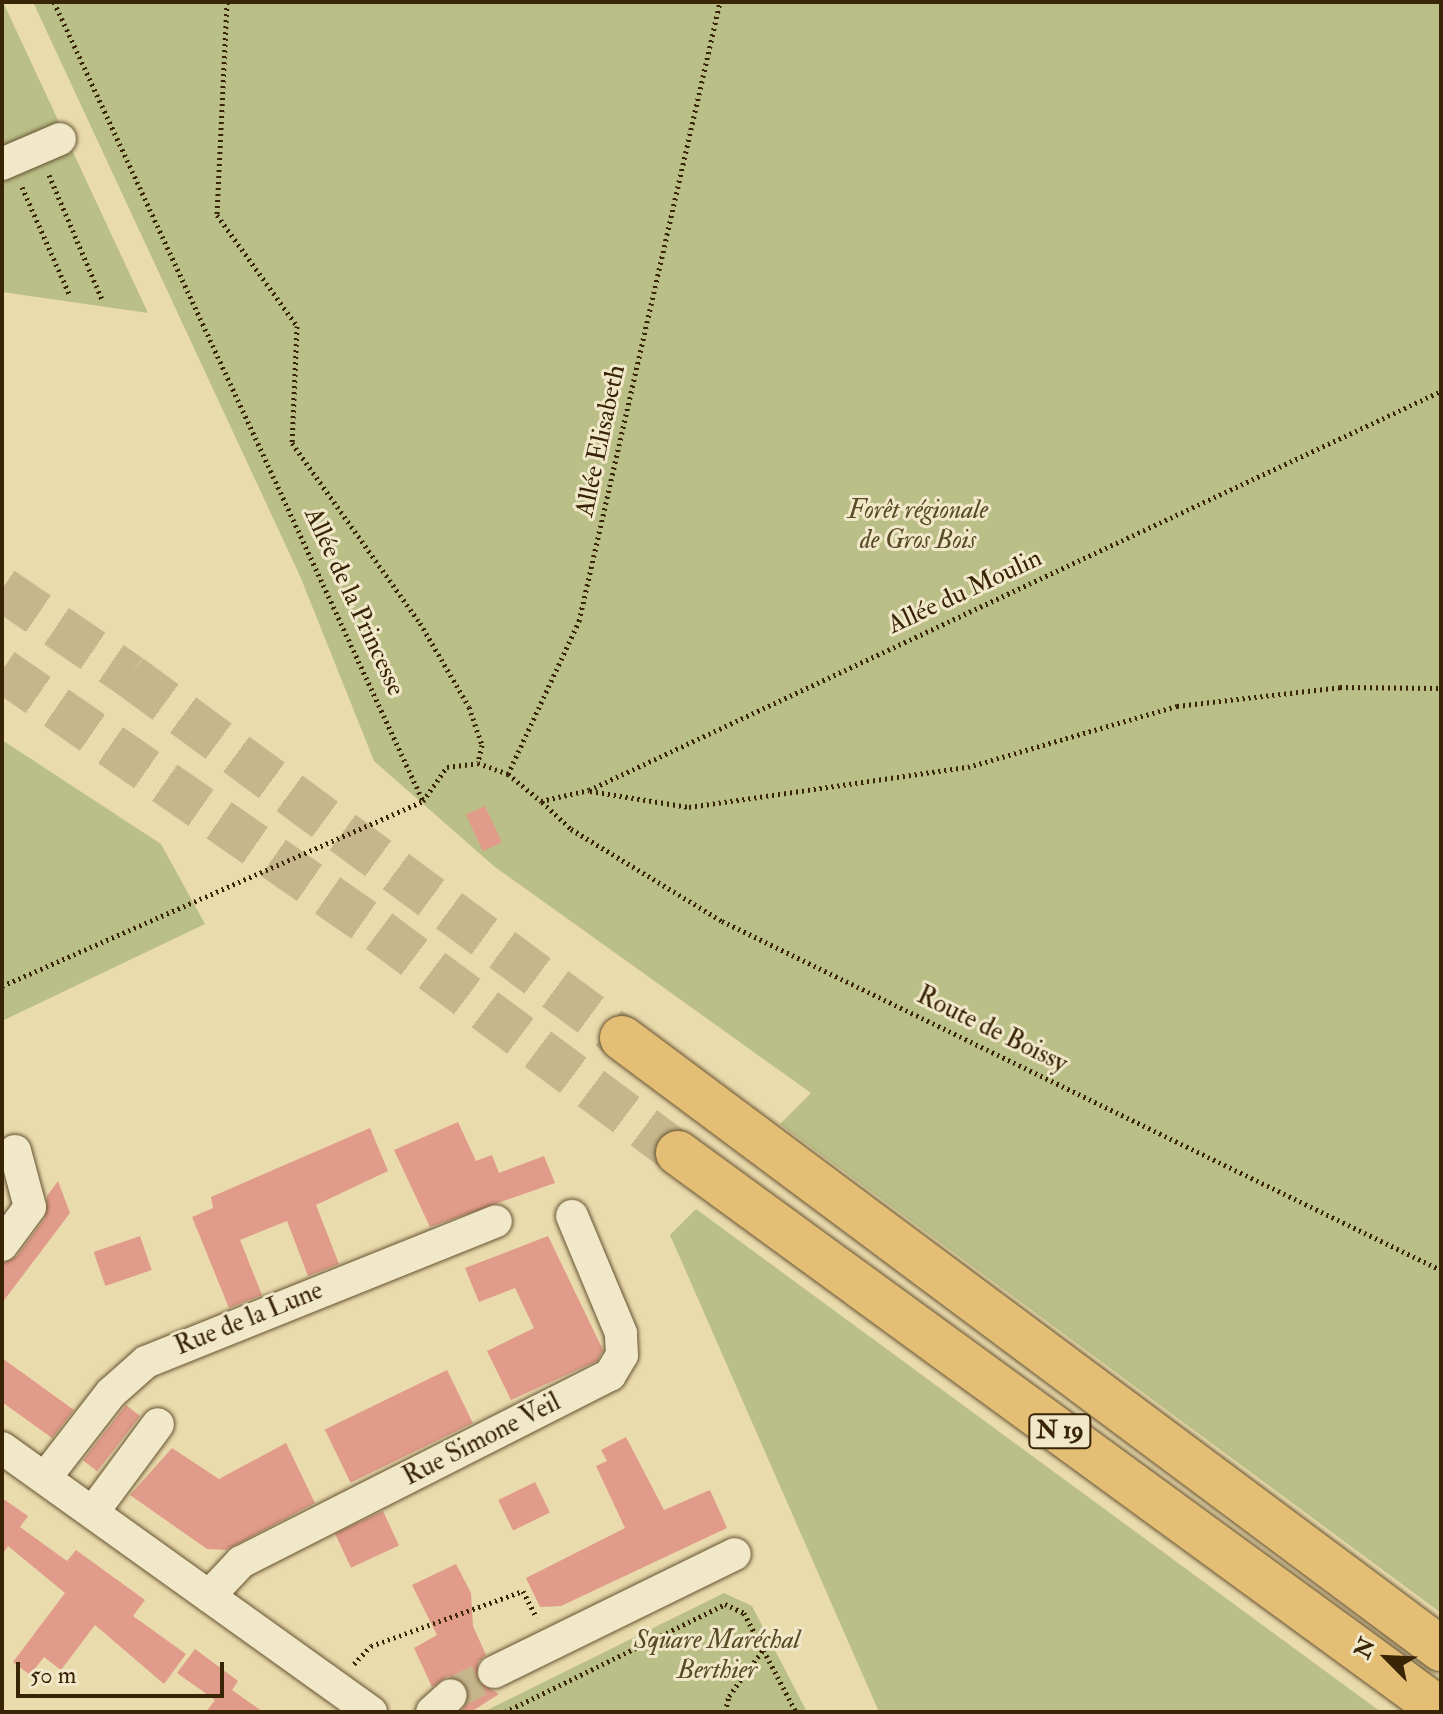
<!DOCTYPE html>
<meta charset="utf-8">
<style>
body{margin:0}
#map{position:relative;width:1443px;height:1714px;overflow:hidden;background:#eadbad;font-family:"IM FELL Double Pica",serif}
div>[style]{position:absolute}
.green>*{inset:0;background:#babf88}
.building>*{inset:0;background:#e19b8a;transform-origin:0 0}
.minor-tunnel>*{height:32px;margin-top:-16px;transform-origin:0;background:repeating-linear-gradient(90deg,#c7b68c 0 32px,transparent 0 48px)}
.highway-tunnel>*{height:44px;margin-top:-22px;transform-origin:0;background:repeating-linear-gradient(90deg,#c7b68c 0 44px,transparent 0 66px)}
.path>*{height:5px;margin-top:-2.5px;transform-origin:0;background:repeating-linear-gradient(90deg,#392406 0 2px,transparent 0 6px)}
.roads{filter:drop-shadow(0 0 2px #655230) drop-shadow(0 0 2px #655230)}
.minor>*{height:32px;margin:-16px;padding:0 16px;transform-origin:16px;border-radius:16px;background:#f1e8ca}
.highway>*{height:44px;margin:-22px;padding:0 22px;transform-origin:22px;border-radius:22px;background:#e5be76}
span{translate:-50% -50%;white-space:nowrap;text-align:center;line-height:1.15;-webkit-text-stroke:6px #f1e8ca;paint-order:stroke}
.shield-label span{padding:2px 6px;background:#f1e8ca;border:2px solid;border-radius:6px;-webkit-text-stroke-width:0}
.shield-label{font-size:24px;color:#392406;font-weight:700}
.street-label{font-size:26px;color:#392406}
.park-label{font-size:26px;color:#594b26;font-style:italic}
.frame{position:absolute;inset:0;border:4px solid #392406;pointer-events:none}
.north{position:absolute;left:1347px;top:1618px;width:80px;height:80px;-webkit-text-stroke:6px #f1e8ca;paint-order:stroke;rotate:294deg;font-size:22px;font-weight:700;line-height:32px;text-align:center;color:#392406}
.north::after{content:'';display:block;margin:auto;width:28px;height:36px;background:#392406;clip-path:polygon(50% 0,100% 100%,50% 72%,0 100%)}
.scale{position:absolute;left:16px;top:1662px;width:208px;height:36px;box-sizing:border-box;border:4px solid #392406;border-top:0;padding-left:10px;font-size:24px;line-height:28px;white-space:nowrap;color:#392406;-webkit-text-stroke:6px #f1e8ca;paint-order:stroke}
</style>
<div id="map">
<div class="green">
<i style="clip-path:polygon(2px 2px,3px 2px,148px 313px,2px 292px)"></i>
<i style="clip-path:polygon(33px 2px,1441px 2px,1441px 1613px,780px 1124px,811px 1093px,495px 867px,374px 761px,300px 576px)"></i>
<i style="clip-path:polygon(2px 740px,161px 844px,205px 924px,2px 1021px)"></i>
<i style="clip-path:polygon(696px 1209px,1381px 1712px,879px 1712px,670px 1235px)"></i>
<i style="clip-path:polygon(724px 1593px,752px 1606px,807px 1712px,483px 1712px)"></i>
</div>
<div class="building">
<i style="left:485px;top:806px;width:40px;height:21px;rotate:65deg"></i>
<i style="clip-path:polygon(458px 1122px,476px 1161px,492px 1155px,499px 1173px,544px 1156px,555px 1183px,430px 1227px,394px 1150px)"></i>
<i style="clip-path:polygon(370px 1128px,388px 1171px,316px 1205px,339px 1264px,308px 1276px,287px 1221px,240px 1240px,262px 1295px,229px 1308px,192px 1217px,213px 1208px,211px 1197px)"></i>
<i style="clip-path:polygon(58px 1181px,70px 1213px,2px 1303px,2px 1264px,17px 1256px,45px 1218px,47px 1196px)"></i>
<i style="left:140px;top:1236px;width:36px;height:49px;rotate:71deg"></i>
<i style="clip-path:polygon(548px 1236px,603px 1350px,597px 1361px,511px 1400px,487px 1351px,534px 1328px,515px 1288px,479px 1302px,465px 1268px)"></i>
<i style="clip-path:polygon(2px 1358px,74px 1410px,52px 1438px,2px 1402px)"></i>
<i style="left:447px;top:1370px;width:59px;height:136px;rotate:64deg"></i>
<i style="left:126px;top:1405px;width:18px;height:70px;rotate:38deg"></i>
<i style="clip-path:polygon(626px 1437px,664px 1510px,710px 1490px,727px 1528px,561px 1606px,540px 1607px,526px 1578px,625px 1528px,596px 1466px,607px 1461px,601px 1450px)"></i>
<i style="clip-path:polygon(286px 1443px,315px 1503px,226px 1550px,207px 1549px,130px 1495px,172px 1448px,219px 1479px)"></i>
<i style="left:535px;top:1482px;width:34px;height:41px;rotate:64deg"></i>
<i style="clip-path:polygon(2px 1498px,28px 1516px,20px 1527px,67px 1561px,76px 1550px,145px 1600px,133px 1616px,186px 1654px,164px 1684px,95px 1625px,61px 1670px,44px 1657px,30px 1675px,13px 1662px,65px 1593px,8px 1546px,2px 1555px)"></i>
<i style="left:383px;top:1511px;width:38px;height:53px;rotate:65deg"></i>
<i style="clip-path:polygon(456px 1564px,471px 1593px,473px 1626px,486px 1655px,478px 1662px,477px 1680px,499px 1694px,471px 1712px,462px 1710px,469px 1700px,466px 1683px,448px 1676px,432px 1687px,414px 1648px,437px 1635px,412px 1585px)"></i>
<i style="clip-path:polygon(195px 1649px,238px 1681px,232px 1690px,263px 1712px,206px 1712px,215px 1700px,177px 1673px)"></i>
</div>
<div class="minor-tunnel">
<i style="left:451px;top:1695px;width:49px;rotate:-28.1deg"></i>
</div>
<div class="highway-tunnel">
<i style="left:2px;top:589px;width:155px;rotate:34.2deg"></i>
<i style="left:130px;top:676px;width:611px;rotate:36.34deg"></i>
<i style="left:2px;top:670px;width:459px;rotate:34.7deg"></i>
<i style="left:379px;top:931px;width:372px;rotate:36.6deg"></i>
</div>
<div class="path">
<i style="left:54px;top:2px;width:880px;rotate:65.21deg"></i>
<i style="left:227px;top:2px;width:213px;rotate:92.7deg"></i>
<i style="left:217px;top:215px;width:137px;rotate:54.2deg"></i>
<i style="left:297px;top:326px;width:117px;rotate:92.4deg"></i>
<i style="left:292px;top:443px;width:221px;rotate:54.6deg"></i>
<i style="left:420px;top:623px;width:97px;rotate:59.7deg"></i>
<i style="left:469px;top:707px;width:40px;rotate:71.1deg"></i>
<i style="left:482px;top:745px;width:17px;rotate:103deg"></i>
<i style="left:49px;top:175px;width:135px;rotate:66.9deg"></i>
<i style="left:22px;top:187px;width:119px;rotate:66.2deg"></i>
<i style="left:508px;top:774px;width:43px;rotate:39.3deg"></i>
<i style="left:541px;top:801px;width:49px;rotate:-12.9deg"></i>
<i style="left:589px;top:790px;width:941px;rotate:-25.09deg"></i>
<i style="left:590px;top:791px;width:100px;rotate:9.2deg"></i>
<i style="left:689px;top:807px;width:282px;rotate:-8.2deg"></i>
<i style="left:968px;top:767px;width:218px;rotate:-16.3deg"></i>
<i style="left:1177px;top:706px;width:164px;rotate:-6.6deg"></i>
<i style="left:1340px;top:687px;width:101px;rotate:0.6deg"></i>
<i style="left:423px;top:801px;width:42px;rotate:-54.8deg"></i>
<i style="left:447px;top:767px;width:31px;rotate:-7deg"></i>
<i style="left:478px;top:763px;width:32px;rotate:20deg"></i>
<i style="left:508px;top:774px;width:169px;rotate:-65.1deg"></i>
<i style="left:579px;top:621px;width:635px;rotate:-77.17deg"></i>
<i style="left:542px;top:802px;width:40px;rotate:43deg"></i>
<i style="left:571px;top:829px;width:177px;rotate:31.4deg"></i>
<i style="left:722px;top:921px;width:799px;rotate:25.89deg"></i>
<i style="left:2px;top:986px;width:460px;rotate:-23.7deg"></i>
<i style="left:354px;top:1664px;width:25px;rotate:-47deg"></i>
<i style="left:371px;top:1646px;width:162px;rotate:-19.9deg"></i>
<i style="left:523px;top:1591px;width:30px;rotate:63deg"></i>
<i style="left:505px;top:1712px;width:245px;rotate:-26.1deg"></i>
<i style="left:725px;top:1604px;width:21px;rotate:25deg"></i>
<i style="left:744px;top:1613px;width:112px;rotate:62.3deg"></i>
<i style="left:725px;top:1712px;width:16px;rotate:-76deg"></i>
<i style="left:729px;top:1696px;width:57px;rotate:-53.5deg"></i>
</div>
<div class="roads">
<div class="minor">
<i style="left:2px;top:164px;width:63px;rotate:-23.3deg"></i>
<i style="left:2px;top:1245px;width:47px;rotate:-53.6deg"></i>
<i style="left:30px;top:1207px;width:58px;rotate:-105deg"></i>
<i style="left:2px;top:1448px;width:454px;rotate:35.6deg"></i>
<i style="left:45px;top:1478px;width:108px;rotate:-52.2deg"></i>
<i style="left:111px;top:1393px;width:47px;rotate:-41.5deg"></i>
<i style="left:146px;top:1362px;width:377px;rotate:-21.9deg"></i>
<i style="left:93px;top:1512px;width:109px;rotate:-53.5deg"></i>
<i style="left:209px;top:1596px;width:47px;rotate:-46.7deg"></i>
<i style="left:241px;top:1562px;width:414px;rotate:-26.9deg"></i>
<i style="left:610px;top:1375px;width:23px;rotate:-59deg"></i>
<i style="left:622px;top:1355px;width:22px;rotate:-93deg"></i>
<i style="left:621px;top:1333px;width:127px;rotate:-112.7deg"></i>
<i style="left:494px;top:1672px;width:268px;rotate:-26.1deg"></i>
<i style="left:432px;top:1712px;width:25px;rotate:-42deg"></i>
</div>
<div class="highway">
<i style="left:622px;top:1038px;width:1022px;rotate:36.72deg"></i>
<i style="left:678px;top:1153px;width:945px;rotate:36.13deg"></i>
</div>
</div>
<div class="shield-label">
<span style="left:1060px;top:1431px">N 19</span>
</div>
<div class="street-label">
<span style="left:601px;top:441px;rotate:-78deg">Allée Elisabeth</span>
<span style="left:965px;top:592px;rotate:-25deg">Allée du Moulin</span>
<span style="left:354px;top:602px;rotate:65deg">Allée de la Princesse</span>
<span style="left:992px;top:1030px;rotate:26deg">Route de Boissy</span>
<span style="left:249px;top:1319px;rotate:-22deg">Rue de la Lune</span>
<span style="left:482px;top:1440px;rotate:-27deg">Rue Simone Veil</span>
</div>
<div class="park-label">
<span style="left:918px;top:526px">Forêt régionale<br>de Gros Bois</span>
<span style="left:717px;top:1656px">Square Maréchal<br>Berthier</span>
</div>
<div class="frame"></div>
<div class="north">N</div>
<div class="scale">50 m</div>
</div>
